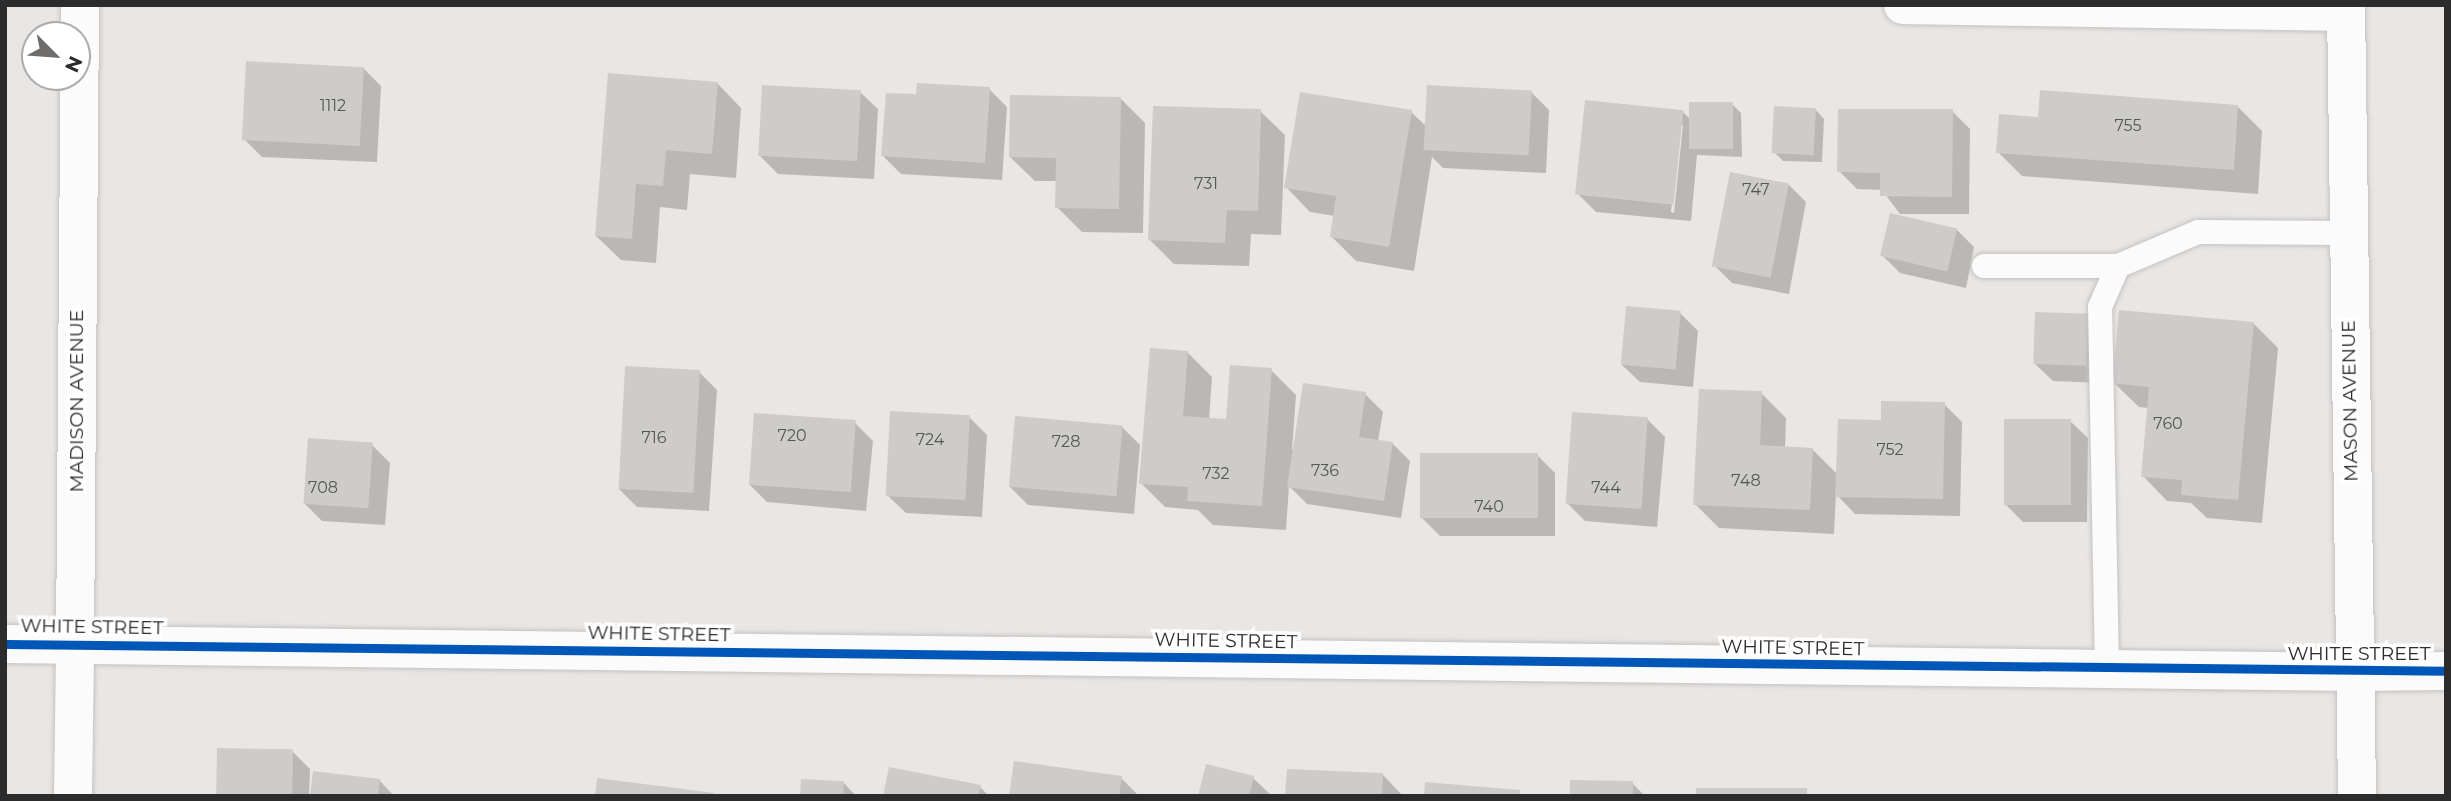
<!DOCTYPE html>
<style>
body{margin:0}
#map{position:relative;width:2451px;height:801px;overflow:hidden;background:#e9e6e3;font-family:Montserrat,sans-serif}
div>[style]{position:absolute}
.shadow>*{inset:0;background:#0003}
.building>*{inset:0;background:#ceccca;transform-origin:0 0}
.roads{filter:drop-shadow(0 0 2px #c4c2c2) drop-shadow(0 0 2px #c4c2c2)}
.service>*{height:24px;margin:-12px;padding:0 12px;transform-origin:12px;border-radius:12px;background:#fcfbfb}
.minor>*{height:38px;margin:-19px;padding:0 19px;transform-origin:19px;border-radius:19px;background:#fcfbfb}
.tertiary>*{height:38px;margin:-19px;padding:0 19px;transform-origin:19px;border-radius:19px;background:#fcfbfb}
.secondary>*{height:38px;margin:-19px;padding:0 19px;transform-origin:19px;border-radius:19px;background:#fcfbfb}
.cycleway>*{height:9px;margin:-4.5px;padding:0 4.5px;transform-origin:4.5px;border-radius:4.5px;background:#0057b8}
span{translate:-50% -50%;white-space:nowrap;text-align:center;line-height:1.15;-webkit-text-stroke:7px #fff;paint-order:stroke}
.number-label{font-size:16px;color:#565655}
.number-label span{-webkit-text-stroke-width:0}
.street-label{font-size:19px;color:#2c2c2c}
.frame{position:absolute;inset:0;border:7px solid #2c2c2c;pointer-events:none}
.north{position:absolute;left:21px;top:21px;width:70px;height:70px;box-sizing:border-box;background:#fff;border:2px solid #ababab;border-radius:50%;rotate:115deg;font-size:19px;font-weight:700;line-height:28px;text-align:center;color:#2c2c2c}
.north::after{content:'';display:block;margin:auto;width:24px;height:32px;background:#6e6d6c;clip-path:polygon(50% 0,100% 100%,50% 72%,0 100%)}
</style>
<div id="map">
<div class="shadow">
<i style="clip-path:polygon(363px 68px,381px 86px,377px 162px,262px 157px,244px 139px)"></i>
<i style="clip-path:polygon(610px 75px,717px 83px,741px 108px,736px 178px,690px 174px,687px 210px,660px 207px,656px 263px,621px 260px,596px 236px)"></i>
<i style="clip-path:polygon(989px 89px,1007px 107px,1002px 180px,901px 174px,883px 156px,918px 96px)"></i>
<i style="clip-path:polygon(860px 92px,878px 109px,874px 179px,778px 174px,760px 156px)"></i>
<i style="clip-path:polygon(1531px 92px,1549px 110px,1546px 173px,1443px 168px,1432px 157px,1414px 271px,1356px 261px,1332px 237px,1335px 216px,1310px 212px,1286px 187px,1411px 112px,1427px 127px)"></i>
<i style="clip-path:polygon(1121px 99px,1145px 123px,1143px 233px,1082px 232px,1057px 207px,1058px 181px,1035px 181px,1010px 157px)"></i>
<i style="clip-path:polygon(evenodd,1732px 104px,1741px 113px,1742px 157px,1697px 155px,1691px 221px,1596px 212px,1578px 194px,1682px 111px,1691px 120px,1732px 104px,1680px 125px,1683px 125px,1674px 213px,1671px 212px,1680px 125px)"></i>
<i style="clip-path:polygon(2237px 106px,2262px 131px,2258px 194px,2022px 176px,1998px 152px,2039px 119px)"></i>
<i style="clip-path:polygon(1815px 109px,1824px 119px,1822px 162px,1783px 161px,1774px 152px)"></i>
<i style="clip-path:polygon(1260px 111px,1285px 135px,1281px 235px,1251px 234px,1249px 266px,1174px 264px,1149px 239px)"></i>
<i style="clip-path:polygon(1952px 111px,1970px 129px,1969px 214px,1900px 214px,1882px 190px,1857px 189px,1839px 171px)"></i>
<i style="clip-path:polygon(1788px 184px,1806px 202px,1789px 294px,1732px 283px,1714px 265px)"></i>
<i style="clip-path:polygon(1957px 230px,1974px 247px,1966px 288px,1900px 273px,1882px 255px)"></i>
<i style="clip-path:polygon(1680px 313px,1698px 331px,1693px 387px,1640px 382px,1622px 365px)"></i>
<i style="clip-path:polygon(2088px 315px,2105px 333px,2103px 383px,2053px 381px,2035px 364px)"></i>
<i style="clip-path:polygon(2254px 324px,2278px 348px,2262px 523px,2207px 518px,2191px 503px,2167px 501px,2143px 476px,2149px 408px,2139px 407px,2114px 383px)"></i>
<i style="clip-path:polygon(1187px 352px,1212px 377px,1209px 420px,1228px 421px,1271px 370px,1296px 395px,1292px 450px,1365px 394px,1383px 412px,1378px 441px,1392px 443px,1410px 461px,1401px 518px,1307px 504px,1289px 486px,1286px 530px,1213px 525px,1198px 510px,1165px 507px,1141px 483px)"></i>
<i style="clip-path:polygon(699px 372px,717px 390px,709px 511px,637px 507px,619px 489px)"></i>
<i style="clip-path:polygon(1761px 393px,1786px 418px,1785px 448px,1812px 449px,1838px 475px,1882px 422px,1944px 404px,1962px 422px,1960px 516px,1855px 514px,1836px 494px,1834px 534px,1719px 528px,1695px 504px)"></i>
<i style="clip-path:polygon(969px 417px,987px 435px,982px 517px,906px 513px,888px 496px)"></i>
<i style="clip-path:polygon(1647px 419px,1665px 437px,1657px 527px,1585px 521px,1567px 503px)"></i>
<i style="clip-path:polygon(2070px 421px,2088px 438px,2087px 522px,2023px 522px,2005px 504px)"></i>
<i style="clip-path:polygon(855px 423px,873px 441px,866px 511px,767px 502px,749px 484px)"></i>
<i style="clip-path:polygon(1122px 427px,1140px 445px,1134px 514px,1028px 505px,1010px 487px)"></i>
<i style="clip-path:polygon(372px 445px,390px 463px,385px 525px,322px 521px,304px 503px)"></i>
<i style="clip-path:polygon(1537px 455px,1555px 473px,1555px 536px,1440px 536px,1422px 518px)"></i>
<i style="clip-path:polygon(292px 751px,310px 769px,309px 795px,379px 780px,394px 796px,218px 796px)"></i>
<i style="clip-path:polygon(1383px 775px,1403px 796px,1287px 796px)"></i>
<i style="clip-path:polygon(1121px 778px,1139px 796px,1011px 796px)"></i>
<i style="clip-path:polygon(1253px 778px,1271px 795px,1200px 796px)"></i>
<i style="clip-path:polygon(843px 782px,856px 796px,802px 796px)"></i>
<i style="clip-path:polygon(1632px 783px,1645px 796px,1572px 796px)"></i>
<i style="clip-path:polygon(980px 787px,989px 796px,884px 796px)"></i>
</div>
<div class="building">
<i style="left:246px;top:61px;width:118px;height:79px;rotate:3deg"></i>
<i style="clip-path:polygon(608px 73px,718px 82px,712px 154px,666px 150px,663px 186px,636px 184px,632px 239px,595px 236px)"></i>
<i style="clip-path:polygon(917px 83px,990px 87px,985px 163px,881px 156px,886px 93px,916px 94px)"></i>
<i style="left:762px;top:85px;width:99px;height:71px;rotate:3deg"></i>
<i style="left:1427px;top:85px;width:105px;height:65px;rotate:3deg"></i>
<i style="clip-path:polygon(2040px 90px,2238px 105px,2234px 170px,1996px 153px,1999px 114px,2038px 117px)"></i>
<i style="clip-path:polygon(1300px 92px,1412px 110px,1389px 247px,1330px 237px,1336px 196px,1284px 188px)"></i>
<i style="clip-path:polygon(1010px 95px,1121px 97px,1119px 209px,1055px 208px,1056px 158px,1009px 157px)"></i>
<i style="left:1585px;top:100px;width:99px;height:95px;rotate:6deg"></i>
<i style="left:1689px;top:102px;width:44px;height:47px"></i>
<i style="clip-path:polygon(1153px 106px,1261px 109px,1258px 211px,1227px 210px,1225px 243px,1148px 240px)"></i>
<i style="left:1774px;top:106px;width:42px;height:47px;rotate:3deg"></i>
<i style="clip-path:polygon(1838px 109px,1953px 109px,1952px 197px,1880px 196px,1880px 173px,1837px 172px)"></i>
<i style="left:1730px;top:172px;width:60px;height:96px;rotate:11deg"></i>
<i style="left:1890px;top:213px;width:69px;height:44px;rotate:13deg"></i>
<i style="left:1626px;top:306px;width:55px;height:59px;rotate:5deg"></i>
<i style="clip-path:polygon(2119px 310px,2254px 322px,2238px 500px,2181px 495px,2182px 480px,2141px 477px,2149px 387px,2112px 383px)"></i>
<i style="left:2035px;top:312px;width:53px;height:52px;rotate:2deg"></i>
<i style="clip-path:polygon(1150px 348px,1188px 351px,1183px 416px,1226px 419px,1230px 365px,1272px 368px,1262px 506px,1187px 501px,1188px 487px,1139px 484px)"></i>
<i style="left:625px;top:366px;width:75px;height:123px;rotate:3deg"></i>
<i style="clip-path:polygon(1303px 383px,1366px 392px,1359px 437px,1393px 442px,1384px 501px,1287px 487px)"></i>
<i style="clip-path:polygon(1699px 389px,1762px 391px,1760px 445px,1813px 448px,1810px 510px,1693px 505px)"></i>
<i style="clip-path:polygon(1881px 401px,1945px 402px,1943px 499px,1835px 497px,1838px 419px,1881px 420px)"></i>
<i style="left:890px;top:411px;width:80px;height:85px;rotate:3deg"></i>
<i style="left:1572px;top:412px;width:76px;height:92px;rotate:4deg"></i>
<i style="left:754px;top:413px;width:102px;height:72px;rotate:4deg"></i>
<i style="left:1015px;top:416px;width:108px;height:71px;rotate:5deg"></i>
<i style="left:2004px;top:419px;width:67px;height:86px"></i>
<i style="left:308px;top:438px;width:65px;height:66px;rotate:4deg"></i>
<i style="left:1420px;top:453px;width:118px;height:65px"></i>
<i style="left:217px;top:748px;width:76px;height:48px;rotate:1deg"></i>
<i style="clip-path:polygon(1014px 761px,1122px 776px,1119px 796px,1009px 796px)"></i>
<i style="clip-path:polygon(1206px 764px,1254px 776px,1249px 796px,1198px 796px)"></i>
<i style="clip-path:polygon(889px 767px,981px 785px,978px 796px,883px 796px)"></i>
<i style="clip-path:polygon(1287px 769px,1383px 773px,1382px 796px,1285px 796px)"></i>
<i style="clip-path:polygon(313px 771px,380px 779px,378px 796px,310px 796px)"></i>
<i style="clip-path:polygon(597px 778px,714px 793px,714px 796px,595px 796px)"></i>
<i style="left:801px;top:779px;width:43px;height:17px;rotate:3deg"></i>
<i style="left:1570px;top:780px;width:63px;height:16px;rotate:1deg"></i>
<i style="clip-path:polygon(1425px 782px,1520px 790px,1520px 796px,1424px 796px)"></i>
<i style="left:1696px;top:788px;width:111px;height:8px"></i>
</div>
<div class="roads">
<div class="service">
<i style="left:1984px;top:266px;width:134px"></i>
<i style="left:2107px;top:669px;width:362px;rotate:-91.1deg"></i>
<i style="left:2100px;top:307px;width:45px;rotate:-66.3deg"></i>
<i style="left:2118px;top:266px;width:87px;rotate:-23deg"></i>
<i style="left:2198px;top:232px;width:148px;rotate:0.4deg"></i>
</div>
<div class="minor">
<i style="left:1903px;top:5px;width:443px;rotate:0.9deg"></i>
<i style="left:75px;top:645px;width:640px;rotate:-89.55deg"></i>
<i style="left:2356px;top:672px;width:90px;rotate:-0.6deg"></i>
</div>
<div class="tertiary">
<i style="left:5px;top:644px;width:2351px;rotate:0.68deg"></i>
<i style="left:73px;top:796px;width:151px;rotate:-89.2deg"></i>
</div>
<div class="secondary">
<i style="left:2346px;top:5px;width:791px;rotate:89.2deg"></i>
</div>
</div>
<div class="cycleway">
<i style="left:5px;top:644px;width:2441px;rotate:0.63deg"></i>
</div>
<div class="number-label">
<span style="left:333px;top:106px">1112</span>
<span style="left:2128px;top:126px">755</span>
<span style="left:1206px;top:184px">731</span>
<span style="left:1756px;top:190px">747</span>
<span style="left:2168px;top:424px">760</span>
<span style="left:792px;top:436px">720</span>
<span style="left:654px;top:438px">716</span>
<span style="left:930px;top:440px">724</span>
<span style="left:1066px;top:442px">728</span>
<span style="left:1890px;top:450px">752</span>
<span style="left:1325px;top:471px">736</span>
<span style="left:1216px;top:474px">732</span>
<span style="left:1746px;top:481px">748</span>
<span style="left:323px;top:488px">708</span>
<span style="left:1606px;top:488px">744</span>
<span style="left:1489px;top:507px">740</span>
</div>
<div class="street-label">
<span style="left:77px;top:401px;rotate:-90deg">MADISON AVENUE</span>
<span style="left:2350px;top:401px;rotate:-91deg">MASON AVENUE</span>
<span style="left:92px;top:627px;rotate:1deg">WHITE STREET</span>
<span style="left:659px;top:634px;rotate:1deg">WHITE STREET</span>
<span style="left:1226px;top:641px;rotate:1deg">WHITE STREET</span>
<span style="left:1793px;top:648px;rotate:1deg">WHITE STREET</span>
<span style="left:2359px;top:654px">WHITE STREET</span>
</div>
<div class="frame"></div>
<div class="north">N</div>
</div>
